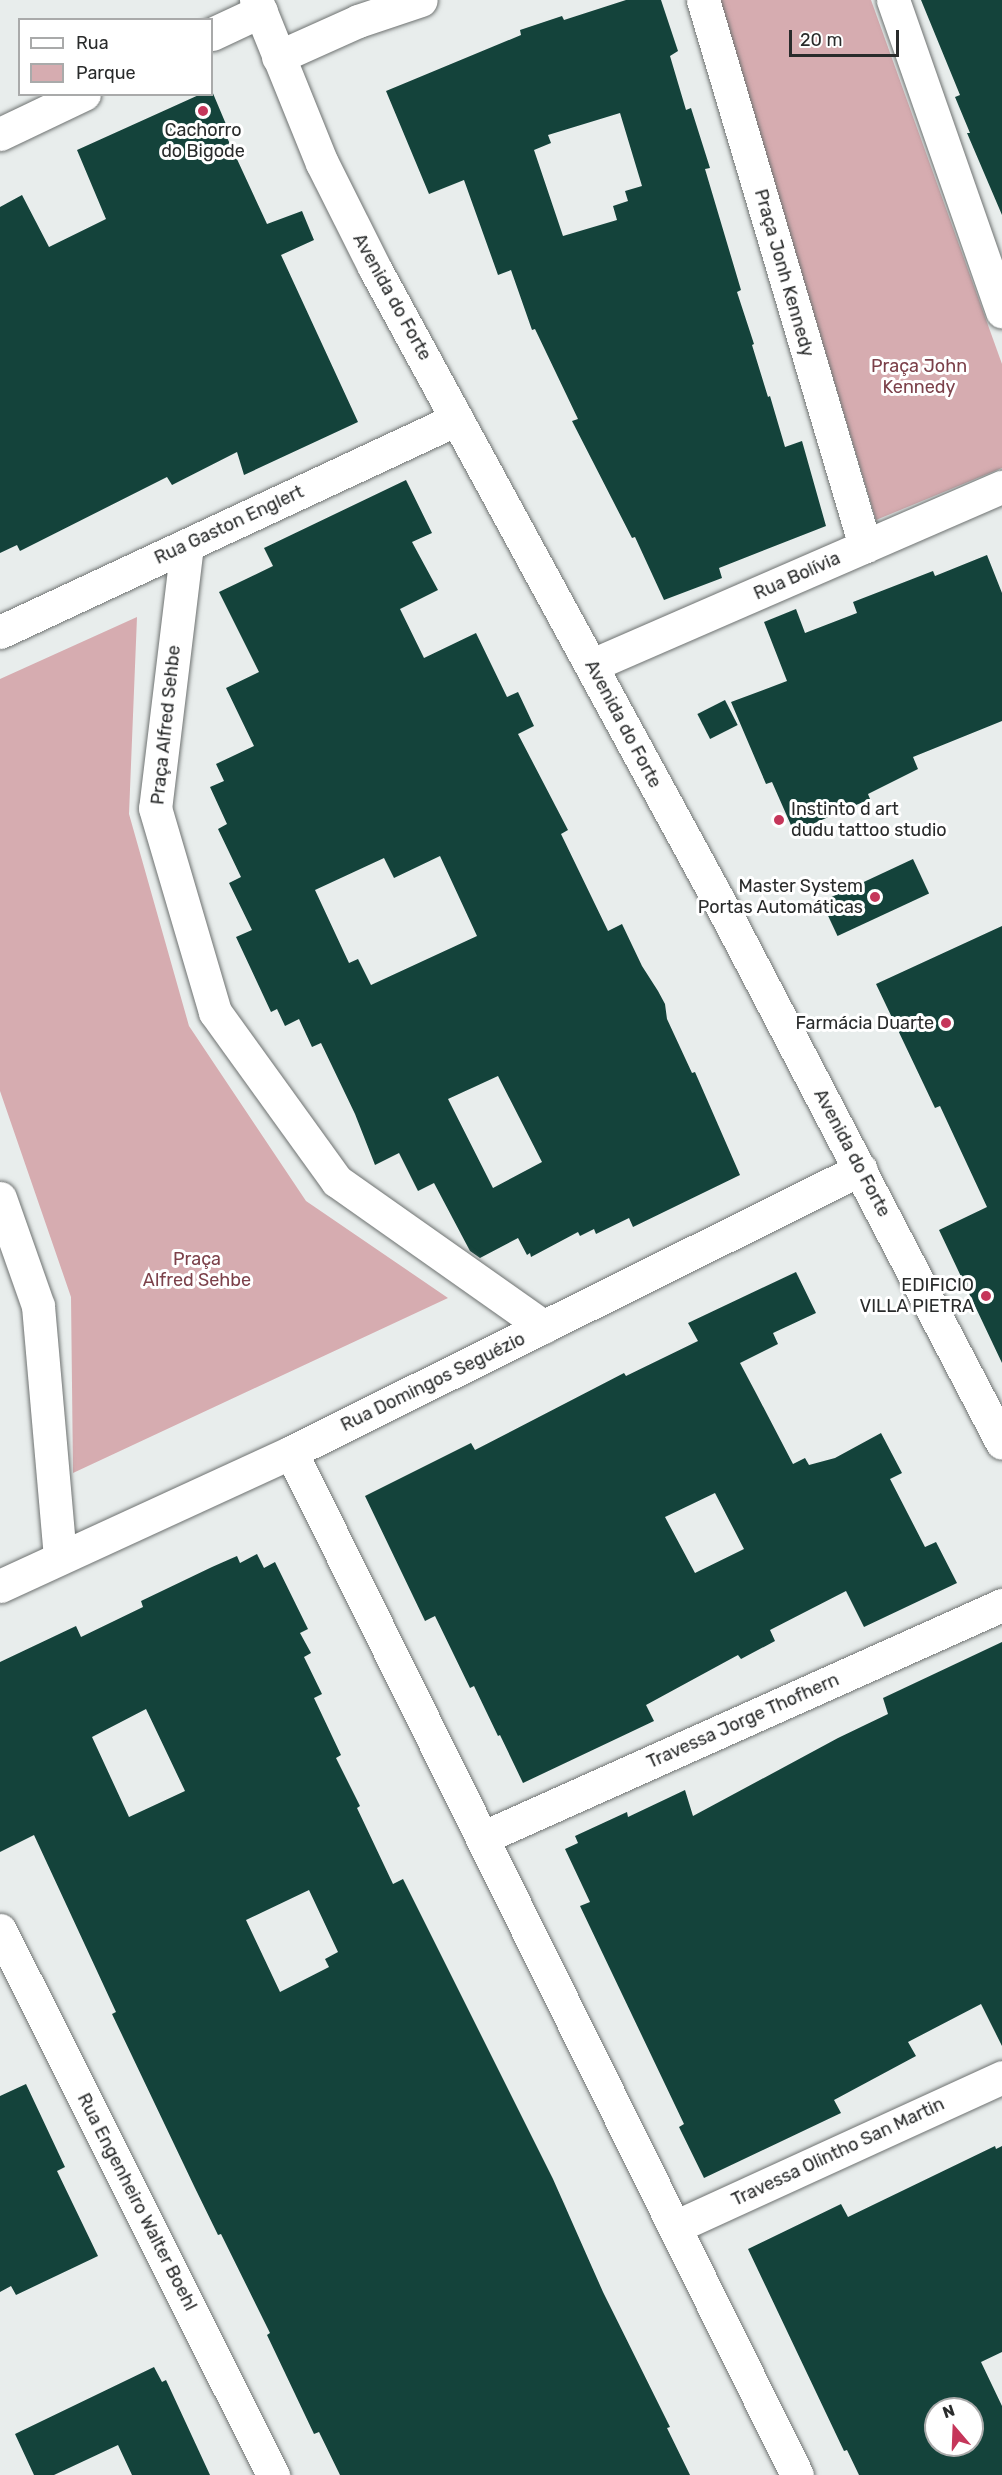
<!DOCTYPE html>
<meta charset="utf-8">
<style>
body{margin:0}
#map{position:relative;width:1002px;height:2475px;overflow:hidden;background:#e8edec;font-family:Rubik,sans-serif}
div>[style]{position:absolute}
.green>*{inset:0;background:#d6acb0}
.building>*{inset:0;background:#14433b;transform-origin:0 0}
.roads{filter:drop-shadow(0 0 2px #6e7271) drop-shadow(0 0 2px #6e7271)}
.minor>*{height:33px;margin:-16.5px;padding:0 16.5px;transform-origin:16.5px;border-radius:16.5px;background:#fff}
.tertiary>*{height:33px;margin:-16.5px;padding:0 16.5px;transform-origin:16.5px;border-radius:16.5px;background:#fff}
.secondary>*{height:33px;margin:-16.5px;padding:0 16.5px;transform-origin:16.5px;border-radius:16.5px;background:#fff}
.dots>*{width:16px;height:16px;translate:-50% -50%;box-sizing:border-box;border:3px solid #fff;border-radius:50%}
span{translate:-50% -50%;white-space:nowrap;text-align:center;line-height:1.15;-webkit-text-stroke:6px #fff;paint-order:stroke}
.poi-label{font-size:18px;color:#292b2b}
.left{translate:0 -50%;text-align:left}
.right{translate:-100% -50%;text-align:right}
.street-label{font-size:18px;color:#292b2b}
.park-label{font-size:18px;color:#7c414a}
.legend{position:absolute;left:18px;top:18px;width:195px;height:78px;box-sizing:border-box;background:#fff;border:2px solid #a9aaaa;margin:0;padding:8px 10px;list-style:none;font-size:18px;color:#292b2b}
.legend li{display:flex;align-items:center;gap:12px;height:30px}
.legend b{width:30px;border:2px solid #a9aaaa}
.north{position:absolute;left:924px;top:2397px;width:60px;height:60px;box-sizing:border-box;background:#fff;border:2px solid #a9aaaa;border-radius:50%;rotate:341deg;font-size:16px;font-weight:700;line-height:24px;text-align:center;color:#292b2b}
.north::after{content:'';display:block;margin:auto;width:21px;height:27px;background:#c5365a;clip-path:polygon(50% 0,100% 100%,50% 72%,0 100%)}
.scale{position:absolute;left:789px;top:30px;width:110px;height:27px;box-sizing:border-box;border:3px solid #292b2b;border-top:0;padding-left:8px;font-size:18px;line-height:21px;white-space:nowrap;color:#292b2b;-webkit-text-stroke:4px #fff;paint-order:stroke}
</style>
<div id="map">
<div class="green">
<i style="clip-path:polygon(719px 0,871px 0,1002px 364px,1002px 468px,876px 520px)"></i>
<i style="clip-path:polygon(137px 617px,129px 814px,189px 1026px,306px 1201px,448px 1298px,73px 1473px,71px 1297px,0 1091px,0 679px)"></i>
</div>
<div class="building">
<i style="clip-path:polygon(evenodd,626px 0,661px 0,678px 51px,670px 56px,686px 110px,691px 108px,710px 168px,705px 169px,741px 290px,737px 292px,754px 344px,752px 345px,768px 397px,770px 396px,785px 447px,802px 441px,826px 526px,719px 568px,722px 578px,664px 600px,635px 537px,632px 538px,572px 421px,578px 419px,535px 329px,532px 330px,511px 270px,498px 275px,464px 180px,429px 194px,386px 91px,521px 35px,520px 30px,562px 16px,564px 20px,626px 0,620px 113px,642px 186px,625px 191px,628px 201px,613px 206px,617px 220px,563px 236px,534px 150px,551px 143px,548px 135px,620px 113px)"></i>
<i style="clip-path:polygon(921px 0,1002px 0,1002px 215px,967px 133px,970px 133px,955px 97px,960px 95px)"></i>
<i style="clip-path:polygon(212px 91px,228px 129px,224px 131px,267px 224px,302px 211px,314px 240px,281px 255px,358px 422px,244px 475px,237px 452px,172px 485px,167px 477px,20px 551px,17px 545px,0 553px,0 207px,22px 195px,49px 247px,106px 219px,77px 150px,201px 94px,212px 94px)"></i>
<i style="clip-path:polygon(evenodd,406px 480px,432px 533px,412px 542px,438px 590px,400px 609px,424px 658px,476px 633px,507px 697px,518px 692px,534px 726px,518px 734px,568px 830px,561px 834px,608px 931px,622px 924px,642px 966px,658px 991px,665px 1004px,667px 1019px,692px 1073px,695px 1072px,740px 1175px,633px 1227px,629px 1218px,596px 1234px,594px 1229px,580px 1236px,578px 1232px,531px 1257px,530px 1253px,527px 1255px,518px 1238px,480px 1258px,470px 1251px,434px 1183px,418px 1191px,399px 1153px,375px 1165px,355px 1114px,321px 1043px,312px 1047px,299px 1019px,285px 1026px,277px 1009px,271px 1012px,236px 937px,252px 930px,229px 883px,241px 877px,218px 829px,227px 824px,210px 787px,224px 781px,216px 764px,254px 746px,226px 688px,259px 672px,219px 592px,273px 566px,264px 548px,406px 480px,440px 856px,477px 936px,371px 985px,358px 959px,349px 963px,315px 890px,384px 858px,394px 878px,440px 856px,406px 480px,498px 1076px,542px 1162px,493px 1188px,448px 1099px,498px 1076px)"></i>
<i style="clip-path:polygon(987px 555px,1002px 593px,1002px 721px,913px 757px,918px 769px,868px 794px,870px 799px,794px 832px,772px 782px,766px 784px,731px 702px,787px 681px,764px 622px,796px 609px,805px 633px,857px 613px,853px 602px,933px 571px,935px 576px)"></i>
<i style="left:725px;top:700px;width:28px;height:31px;rotate:63deg"></i>
<i style="left:913px;top:859px;width:38px;height:101px;rotate:65deg"></i>
<i style="clip-path:polygon(1002px 926px,1002px 1363px,939px 1230px,987px 1207px,940px 1106px,935px 1108px,876px 984px)"></i>
<i style="clip-path:polygon(evenodd,796px 1272px,816px 1313px,773px 1333px,778px 1344px,740px 1363px,757px 1395px,793px 1464px,805px 1458px,809px 1465px,835px 1458px,881px 1433px,902px 1473px,890px 1479px,925px 1547px,936px 1542px,957px 1583px,864px 1627px,846px 1591px,770px 1630px,775px 1641px,741px 1659px,738px 1655px,646px 1705px,654px 1721px,523px 1783px,500px 1735px,498px 1736px,474px 1686px,470px 1688px,435px 1616px,425px 1621px,365px 1496px,471px 1443px,475px 1450px,624px 1373px,626px 1376px,698px 1341px,688px 1323px,796px 1272px,715px 1493px,744px 1549px,695px 1573px,665px 1517px,715px 1493px)"></i>
<i style="clip-path:polygon(evenodd,257px 1554px,264px 1568px,275px 1562px,308px 1629px,300px 1633px,311px 1653px,304px 1657px,322px 1694px,314px 1698px,341px 1755px,336px 1758px,360px 1806px,357px 1808px,393px 1884px,403px 1879px,553px 2179px,603px 2292px,670px 2427px,667px 2428px,690px 2475px,340px 2475px,319px 2432px,314px 2434px,267px 2335px,270px 2333px,221px 2234px,218px 2235px,195px 2188px,112px 2014px,116px 2012px,34px 1835px,0 1852px,0 1662px,76px 1626px,81px 1637px,143px 1607px,141px 1601px,212px 1567px,237px 1556px,240px 1563px,257px 1554px,146px 1709px,185px 1791px,129px 1817px,92px 1737px,146px 1709px,257px 1554px,309px 1890px,338px 1952px,325px 1959px,329px 1967px,280px 1992px,246px 1920px,309px 1890px)"></i>
<i style="clip-path:polygon(1002px 1642px,1002px 2046px,981px 2004px,908px 2042px,916px 2056px,834px 2100px,841px 2113px,704px 2178px,679px 2127px,684px 2124px,580px 1906px,590px 1902px,565px 1849px,578px 1843px,575px 1836px,627px 1812px,628px 1817px,685px 1790px,693px 1816px,838px 1738px,888px 1714px,883px 1698px)"></i>
<i style="clip-path:polygon(26px 2084px,65px 2167px,57px 2171px,98px 2256px,16px 2295px,11px 2286px,0 2292px,0 2096px)"></i>
<i style="clip-path:polygon(evenodd,995px 2146px,996px 2149px,1002px 2146px,1002px 2352px,981px 2362px,1002px 2406px,1002px 2475px,859px 2475px,847px 2450px,844px 2451px,748px 2249px,841px 2204px,848px 2217px,995px 2146px,936px 2409px,972px 2409px,972px 2445px,936px 2445px,936px 2409px)"></i>
<i style="clip-path:polygon(154px 2367px,162px 2382px,166px 2380px,210px 2475px,132px 2475px,118px 2445px,54px 2475px,34px 2475px,15px 2434px)"></i>
</div>
<div class="roads">
<div class="minor">
<i style="left:703px;top:0;width:570px;rotate:73.47deg"></i>
<i style="left:893px;top:0;width:330px;rotate:70.7deg"></i>
<i style="left:278px;top:57px;width:88px;rotate:-24.2deg"></i>
<i style="left:358px;top:21px;width:66px;rotate:-18.4deg"></i>
<i style="left:187px;top:545px;width:265px;rotate:96.9deg"></i>
<i style="left:155px;top:808px;width:213px;rotate:73.6deg"></i>
<i style="left:215px;top:1012px;width:208px;rotate:54.2deg"></i>
<i style="left:337px;top:1181px;width:253px;rotate:35.2deg"></i>
<i style="left:592px;top:665px;width:447px;rotate:-23.5deg"></i>
<i style="left:0;top:1198px;width:114px;rotate:70.6deg"></i>
<i style="left:38px;top:1306px;width:252px;rotate:85deg"></i>
<i style="left:484px;top:1837px;width:568px;rotate:-24.13deg"></i>
<i style="left:0;top:1930px;width:610px;rotate:63.39deg"></i>
</div>
<div class="tertiary">
<i style="left:212px;top:34px;width:54px;rotate:-25.1deg"></i>
<i style="left:0;top:134px;width:93px;rotate:-25.5deg"></i>
<i style="left:0;top:632px;width:504px;rotate:-24.99deg"></i>
<i style="left:291px;top:1452px;width:1141px;rotate:63.68deg"></i>
<i style="left:0;top:1586px;width:320px;rotate:-24.7deg"></i>
<i style="left:291px;top:1452px;width:636px;rotate:-26.4deg"></i>
<i style="left:675px;top:2227px;width:360px;rotate:-24.6deg"></i>
</div>
<div class="secondary">
<i style="left:256px;top:0;width:176px;rotate:68deg"></i>
<i style="left:322px;top:163px;width:116px;rotate:63.4deg"></i>
<i style="left:374px;top:267px;width:739px;rotate:61.46deg"></i>
<i style="left:727px;top:916px;width:594px;rotate:62.44deg"></i>
</div>
</div>
<div class="dots">
<i style="left:203px;top:111px;background:#c5365a"></i>
<i style="left:779px;top:820px;background:#c5365a"></i>
<i style="left:875px;top:897px;background:#c5365a"></i>
<i style="left:946px;top:1023px;background:#c5365a"></i>
<i style="left:986px;top:1296px;background:#c5365a"></i>
</div>
<div class="poi-label">
<span style="left:203px;top:141px">Cachorro<br>do Bigode</span>
<span class="left" style="left:791px;top:820px">Instinto d art<br>dudu tattoo studio</span>
<span class="right" style="left:863px;top:897px">Master System<br>Portas Automáticas</span>
<span class="right" style="left:934px;top:1023px">Farmácia Duarte</span>
<span class="right" style="left:974px;top:1296px">EDIFICIO<br>VILLA PIETRA</span>
</div>
<div class="street-label">
<span style="left:784px;top:273px;rotate:74deg">Praça Jonh Kennedy</span>
<span style="left:392px;top:297px;rotate:61deg">Avenida do Forte</span>
<span style="left:229px;top:525px;rotate:-25deg">Rua Gaston Englert</span>
<span style="left:797px;top:576px;rotate:-24deg">Rua Bolívia</span>
<span style="left:623px;top:724px;rotate:62deg">Avenida do Forte</span>
<span style="left:166px;top:725px;rotate:-84deg">Praça Alfred Sehbe</span>
<span style="left:852px;top:1153px;rotate:62deg">Avenida do Forte</span>
<span style="left:433px;top:1382px;rotate:-26deg">Rua Domingos Seguézio</span>
<span style="left:743px;top:1721px;rotate:-24deg">Travessa Jorge Thofhern</span>
<span style="left:838px;top:2152px;rotate:-25deg">Travessa Olintho San Martin</span>
<span style="left:137px;top:2202px;rotate:63deg">Rua Engenheiro Walter Boehl</span>
</div>
<div class="park-label">
<span style="left:919px;top:377px">Praça John<br>Kennedy</span>
<span style="left:197px;top:1270px">Praça<br>Alfred Sehbe</span>
</div>
<ul class="legend">
<li><b style="height:8px;background:#fff"></b>Rua</li>
<li><b style="height:16px;background:#d6acb0"></b>Parque</li>
</ul>
<div class="north">N</div>
<div class="scale">20 m</div>
</div>
